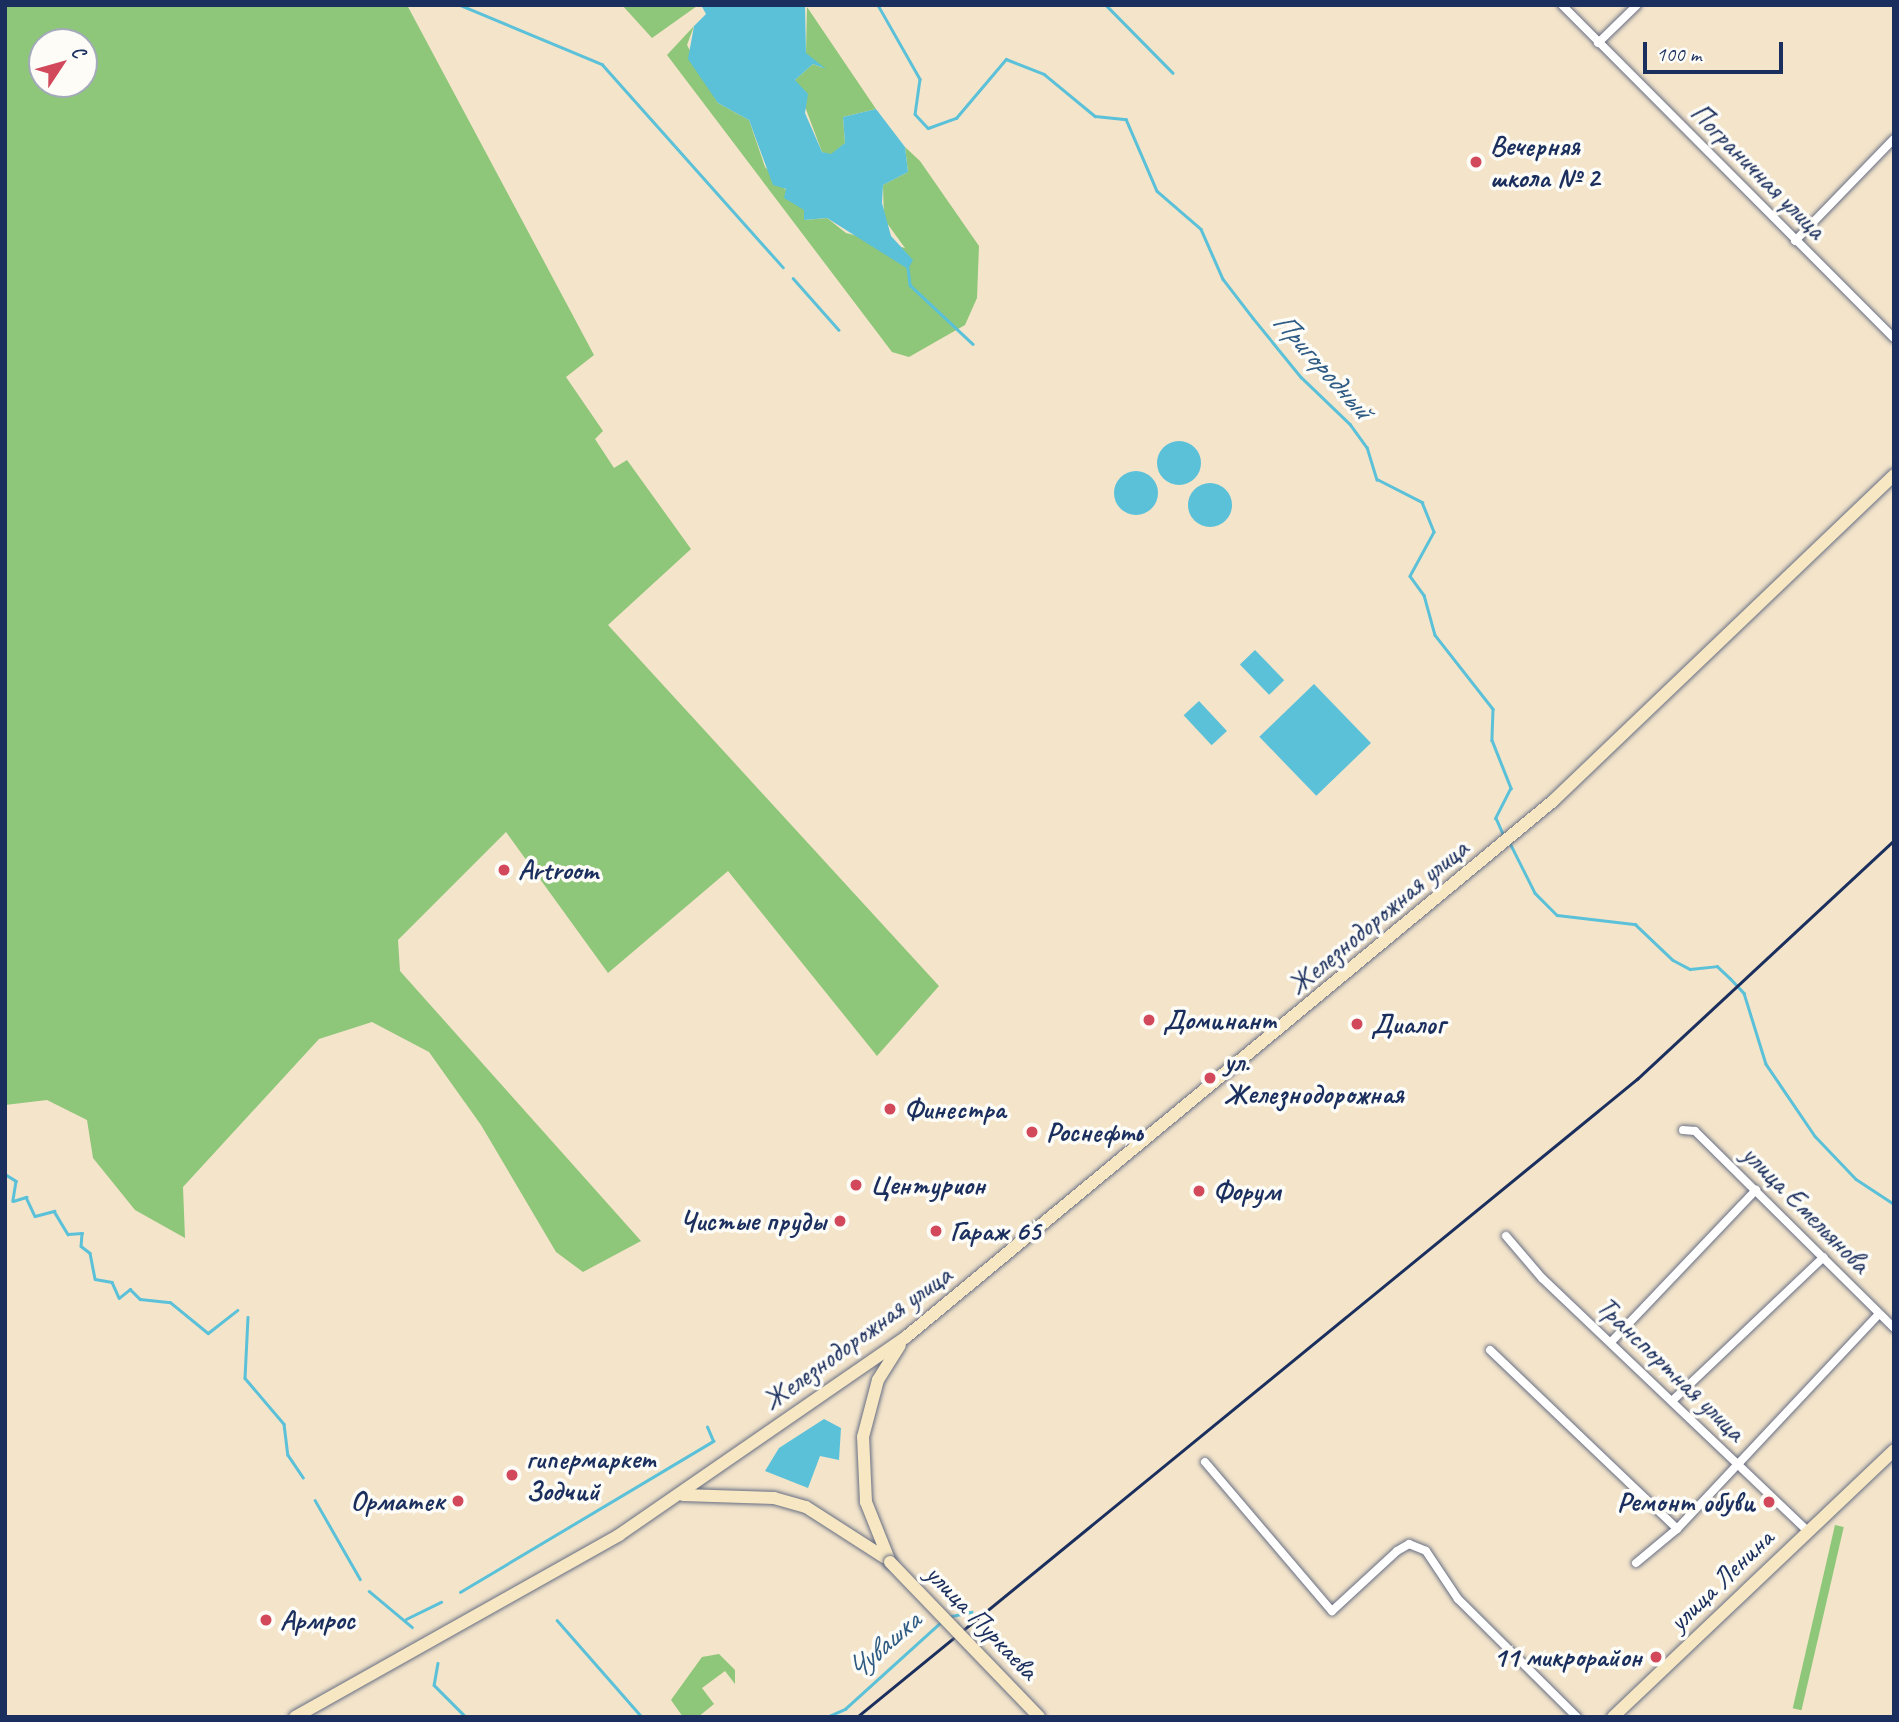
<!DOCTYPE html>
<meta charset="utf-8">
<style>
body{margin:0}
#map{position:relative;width:1899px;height:1722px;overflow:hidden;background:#f3e4ca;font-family:Caveat,sans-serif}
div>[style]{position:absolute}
.green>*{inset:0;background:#8ec67a;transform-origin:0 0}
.water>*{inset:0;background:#5bc1d9;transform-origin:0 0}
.round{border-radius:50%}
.stream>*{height:2.5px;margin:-1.25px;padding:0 1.25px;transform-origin:1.25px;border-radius:1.25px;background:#5bc1d9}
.roads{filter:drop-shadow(0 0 2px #676e84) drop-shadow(0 0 2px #676e84)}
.minor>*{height:8px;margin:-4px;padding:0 4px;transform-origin:4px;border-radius:4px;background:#fff}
.secondary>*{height:12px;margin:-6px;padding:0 6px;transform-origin:6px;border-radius:6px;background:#f7e8c3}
.rail>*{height:2.5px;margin:-1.25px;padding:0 1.25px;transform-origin:1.25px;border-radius:1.25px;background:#1b2f5e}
.bridges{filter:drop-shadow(0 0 2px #676e84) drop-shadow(0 0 2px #676e84)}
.secondary-bridge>*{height:12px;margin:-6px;padding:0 6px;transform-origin:6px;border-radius:6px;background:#f7e8c3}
.dots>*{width:19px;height:19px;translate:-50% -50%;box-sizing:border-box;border:4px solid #fdfcf7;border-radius:50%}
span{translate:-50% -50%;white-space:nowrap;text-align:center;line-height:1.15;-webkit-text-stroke:7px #fdfcf7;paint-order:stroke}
.poi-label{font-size:28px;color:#1b2f5e;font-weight:700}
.left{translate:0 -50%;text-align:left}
.right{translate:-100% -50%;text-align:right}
.street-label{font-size:28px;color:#1b2f5e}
.water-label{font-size:30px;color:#2e5b83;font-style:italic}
.frame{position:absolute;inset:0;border:7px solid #1b2f5e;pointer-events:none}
.north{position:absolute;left:28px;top:28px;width:70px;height:70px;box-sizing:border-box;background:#fdfcf7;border:2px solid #a3aaba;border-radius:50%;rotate:54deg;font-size:19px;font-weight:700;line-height:28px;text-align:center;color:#1b2f5e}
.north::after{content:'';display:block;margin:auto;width:24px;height:32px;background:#d1495b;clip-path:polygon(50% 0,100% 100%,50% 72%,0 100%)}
.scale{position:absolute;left:1643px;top:42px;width:140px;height:32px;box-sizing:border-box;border:4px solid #1b2f5e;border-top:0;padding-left:9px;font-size:21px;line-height:24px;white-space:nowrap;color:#1b2f5e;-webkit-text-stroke:5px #fdfcf7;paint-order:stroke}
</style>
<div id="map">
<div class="green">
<i style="clip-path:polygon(evenodd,5px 5px,407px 5px,594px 355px,566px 377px,603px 431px,595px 439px,614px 468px,627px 460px,691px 549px,608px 625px,939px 986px,877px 1056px,728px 871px,608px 973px,506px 832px,398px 940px,400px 971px,641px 1241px,583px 1272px,556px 1252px,481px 1125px,429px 1052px,372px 1022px,319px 1039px,183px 1187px,185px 1238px,135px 1210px,93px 1158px,87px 1120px,47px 1100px,5px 1105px,5px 5px,42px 42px,84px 42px,84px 84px,42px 84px,42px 42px)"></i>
<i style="clip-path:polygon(622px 5px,663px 7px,697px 6px,652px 38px)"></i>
<i style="clip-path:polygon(807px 7px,876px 109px,843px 117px,845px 143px,831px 155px,822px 152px,795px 80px,813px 64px,823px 68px,806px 54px)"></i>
<i style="clip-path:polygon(694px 26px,687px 45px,718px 103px,749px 120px,765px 167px,804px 210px,804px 220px,827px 218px,846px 233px,905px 248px,884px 219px,883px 185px,908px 172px,905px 147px,920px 161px,979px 246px,977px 298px,965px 325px,909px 357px,892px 352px,667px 55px)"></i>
<i style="left:1835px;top:1525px;width:9px;height:188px;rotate:13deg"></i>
<i style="clip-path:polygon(719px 1654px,735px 1670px,735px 1684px,725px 1671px,702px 1688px,714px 1704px,698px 1717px,683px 1717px,671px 1700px,702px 1657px)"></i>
</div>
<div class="water">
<i style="clip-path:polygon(701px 5px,805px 5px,806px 53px,826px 69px,813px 64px,795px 80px,808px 94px,805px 113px,822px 152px,831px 154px,845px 143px,843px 117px,876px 109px,905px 147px,908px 172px,883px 185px,882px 203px,891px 236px,913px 260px,908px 269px,827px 218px,804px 220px,804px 210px,784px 198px,786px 189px,773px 185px,749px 120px,718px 103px,688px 59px,694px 26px,706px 14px)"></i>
<i class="round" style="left:1157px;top:441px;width:44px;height:44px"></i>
<i class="round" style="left:1114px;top:471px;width:44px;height:44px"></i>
<i class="round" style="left:1188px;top:483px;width:44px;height:44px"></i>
<i style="left:1255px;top:650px;width:42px;height:21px;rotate:46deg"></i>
<i style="left:1314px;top:684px;width:82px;height:76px;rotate:46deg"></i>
<i style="left:1199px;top:701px;width:41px;height:21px;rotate:47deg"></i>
<i style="clip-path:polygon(824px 1419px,841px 1428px,839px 1460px,820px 1456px,808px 1488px,765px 1471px,779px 1448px)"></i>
</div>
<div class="stream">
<i style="left:460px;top:5px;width:154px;rotate:22.6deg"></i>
<i style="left:602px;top:64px;width:272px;rotate:48.3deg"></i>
<i style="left:878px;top:5px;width:85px;rotate:60.4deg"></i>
<i style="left:920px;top:79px;width:35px;rotate:98deg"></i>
<i style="left:915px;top:114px;width:19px;rotate:47deg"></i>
<i style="left:928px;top:128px;width:30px;rotate:-20deg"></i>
<i style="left:956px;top:118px;width:77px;rotate:-49.7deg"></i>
<i style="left:1006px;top:59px;width:41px;rotate:21.5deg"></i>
<i style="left:1044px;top:74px;width:66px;rotate:39.5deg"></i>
<i style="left:1095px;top:116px;width:31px;rotate:6deg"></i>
<i style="left:1126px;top:119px;width:78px;rotate:66.7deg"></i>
<i style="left:1157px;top:191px;width:58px;rotate:40.8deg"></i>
<i style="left:1201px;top:229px;width:55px;rotate:66.3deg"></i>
<i style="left:1223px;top:279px;width:49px;rotate:52.4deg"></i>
<i style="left:1253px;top:318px;width:76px;rotate:50.9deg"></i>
<i style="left:1301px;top:377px;width:68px;rotate:43.8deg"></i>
<i style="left:1350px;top:424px;width:29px;rotate:54deg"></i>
<i style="left:1367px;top:447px;width:34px;rotate:73deg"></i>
<i style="left:1377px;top:479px;width:51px;rotate:27.1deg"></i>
<i style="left:1422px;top:502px;width:32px;rotate:68deg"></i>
<i style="left:1434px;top:532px;width:50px;rotate:118.6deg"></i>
<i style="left:1410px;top:576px;width:24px;rotate:54deg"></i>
<i style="left:1424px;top:595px;width:41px;rotate:74.6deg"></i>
<i style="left:1435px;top:635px;width:94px;rotate:51.9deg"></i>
<i style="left:1493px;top:709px;width:31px;rotate:92deg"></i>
<i style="left:1492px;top:740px;width:52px;rotate:68.4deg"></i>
<i style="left:1511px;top:788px;width:34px;rotate:117deg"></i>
<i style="left:1496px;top:818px;width:20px;rotate:66deg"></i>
<i style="left:1106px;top:5px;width:95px;rotate:45.4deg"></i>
<i style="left:908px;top:268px;width:17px;rotate:83deg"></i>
<i style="left:910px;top:285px;width:86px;rotate:43.1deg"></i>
<i style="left:793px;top:278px;width:69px;rotate:48.5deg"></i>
<i style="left:1509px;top:841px;width:58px;rotate:63.4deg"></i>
<i style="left:1535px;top:893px;width:31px;rotate:45deg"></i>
<i style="left:1557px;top:915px;width:79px;rotate:6.6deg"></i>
<i style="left:1635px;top:924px;width:52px;rotate:43.5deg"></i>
<i style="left:1673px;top:960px;width:19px;rotate:28deg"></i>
<i style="left:1690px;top:969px;width:27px;rotate:-6deg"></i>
<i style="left:1717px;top:966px;width:18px;rotate:43deg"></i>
<i style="left:1730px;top:978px;width:21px;rotate:47deg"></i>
<i style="left:1744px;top:993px;width:74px;rotate:72.8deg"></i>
<i style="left:1766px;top:1064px;width:87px;rotate:55.8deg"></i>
<i style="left:1815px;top:1136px;width:59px;rotate:46.4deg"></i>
<i style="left:1856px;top:1179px;width:45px;rotate:33.3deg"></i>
<i style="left:5px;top:1174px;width:13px;rotate:32deg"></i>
<i style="left:16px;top:1181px;width:20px;rotate:99deg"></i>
<i style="left:13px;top:1201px;width:14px;rotate:-17deg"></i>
<i style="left:26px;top:1197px;width:21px;rotate:65deg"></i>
<i style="left:35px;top:1216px;width:20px;rotate:-15deg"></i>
<i style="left:54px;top:1211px;width:27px;rotate:59deg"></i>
<i style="left:68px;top:1234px;width:14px;rotate:-4deg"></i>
<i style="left:82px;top:1233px;width:13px;rotate:94deg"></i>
<i style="left:81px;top:1246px;width:11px;rotate:38deg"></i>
<i style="left:90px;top:1253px;width:26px;rotate:79deg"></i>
<i style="left:95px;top:1279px;width:17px;rotate:10deg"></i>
<i style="left:112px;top:1282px;width:17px;rotate:66deg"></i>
<i style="left:119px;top:1298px;width:14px;rotate:-39deg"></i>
<i style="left:130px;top:1289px;width:14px;rotate:45deg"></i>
<i style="left:140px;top:1299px;width:30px;rotate:6deg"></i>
<i style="left:170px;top:1302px;width:49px;rotate:39.2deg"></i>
<i style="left:208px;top:1333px;width:37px;rotate:-38deg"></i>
<i style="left:248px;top:1317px;width:61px;rotate:92.8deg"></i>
<i style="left:245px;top:1378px;width:60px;rotate:49.7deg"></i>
<i style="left:284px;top:1424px;width:31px;rotate:83deg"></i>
<i style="left:288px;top:1455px;width:27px;rotate:56deg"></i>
<i style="left:315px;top:1500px;width:91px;rotate:60.3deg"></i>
<i style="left:369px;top:1591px;width:56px;rotate:39.9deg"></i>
<i style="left:460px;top:1592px;width:295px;rotate:-30.8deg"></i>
<i style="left:713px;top:1441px;width:15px;rotate:-113deg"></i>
<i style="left:947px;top:1617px;width:25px;rotate:-12deg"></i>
<i style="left:406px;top:1619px;width:39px;rotate:-26deg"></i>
<i style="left:557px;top:1620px;width:129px;rotate:48.8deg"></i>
<i style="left:438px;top:1663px;width:22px;rotate:100deg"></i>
<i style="left:434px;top:1685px;width:45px;rotate:45deg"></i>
<i style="left:827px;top:1717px;width:20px;rotate:-24deg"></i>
<i style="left:845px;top:1709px;width:131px;rotate:-42.2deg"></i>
</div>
<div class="roads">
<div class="minor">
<i style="left:1562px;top:5px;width:470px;rotate:45.1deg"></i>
<i style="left:1598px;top:43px;width:54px;rotate:-44.3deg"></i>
<i style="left:1795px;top:241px;width:142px;rotate:-45.9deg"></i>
<i style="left:1683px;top:1130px;width:12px;rotate:5deg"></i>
<i style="left:1695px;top:1131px;width:280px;rotate:44.7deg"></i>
<i style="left:1506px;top:1236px;width:55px;rotate:49.4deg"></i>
<i style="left:1542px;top:1278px;width:367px;rotate:43.6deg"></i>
<i style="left:1612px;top:1341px;width:209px;rotate:-46.4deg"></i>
<i style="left:1490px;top:1350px;width:259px;rotate:43.7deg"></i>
<i style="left:1672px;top:1401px;width:209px;rotate:-43.5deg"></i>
<i style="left:1205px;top:1462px;width:196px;rotate:49.6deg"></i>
<i style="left:1332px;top:1611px;width:88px;rotate:-42.7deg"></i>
<i style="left:1397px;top:1551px;width:14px;rotate:-30deg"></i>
<i style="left:1409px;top:1544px;width:18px;rotate:22deg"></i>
<i style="left:1426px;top:1551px;width:58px;rotate:56.3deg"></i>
<i style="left:1458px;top:1599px;width:168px;rotate:44.8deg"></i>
<i style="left:1636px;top:1563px;width:53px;rotate:-39.7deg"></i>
<i style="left:1677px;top:1529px;width:295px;rotate:-46.8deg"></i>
</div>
<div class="secondary">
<i style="left:683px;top:1495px;width:91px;rotate:1.9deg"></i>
<i style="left:774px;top:1498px;width:33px;rotate:16deg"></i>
<i style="left:806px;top:1507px;width:93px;rotate:32.7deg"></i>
<i style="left:890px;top:1562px;width:65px;rotate:-111.8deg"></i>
<i style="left:866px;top:1502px;width:65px;rotate:-92.6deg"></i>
<i style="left:863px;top:1437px;width:59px;rotate:-75.3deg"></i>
<i style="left:878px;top:1380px;width:41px;rotate:-57.8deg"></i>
<i style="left:295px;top:1717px;width:372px;rotate:-29.3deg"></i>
<i style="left:619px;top:1535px;width:349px;rotate:-34.6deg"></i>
<i style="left:906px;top:1337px;width:840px;rotate:-39.64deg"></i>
<i style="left:1553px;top:801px;width:472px;rotate:-43.7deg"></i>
<i style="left:1613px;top:1717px;width:388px;rotate:-43.5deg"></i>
</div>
</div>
<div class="rail">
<i style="left:857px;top:1717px;width:1008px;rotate:-39.28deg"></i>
<i style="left:1637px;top:1079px;width:351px;rotate:-42.9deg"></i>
</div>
<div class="bridges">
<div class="secondary-bridge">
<i style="left:890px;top:1562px;width:215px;rotate:46.1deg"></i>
</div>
</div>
<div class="dots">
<i style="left:1476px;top:162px;background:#d1495b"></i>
<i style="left:504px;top:870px;background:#d1495b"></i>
<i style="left:1149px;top:1020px;background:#d1495b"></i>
<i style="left:1357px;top:1024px;background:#d1495b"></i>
<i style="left:1210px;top:1078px;background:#d1495b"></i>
<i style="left:890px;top:1109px;background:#d1495b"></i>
<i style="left:1032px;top:1132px;background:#d1495b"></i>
<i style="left:856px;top:1185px;background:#d1495b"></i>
<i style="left:1199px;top:1191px;background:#d1495b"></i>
<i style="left:840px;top:1221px;background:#d1495b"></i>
<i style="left:936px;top:1231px;background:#d1495b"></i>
<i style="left:512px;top:1475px;background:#d1495b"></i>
<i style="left:458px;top:1501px;background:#d1495b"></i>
<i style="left:1769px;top:1502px;background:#d1495b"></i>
<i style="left:266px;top:1620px;background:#d1495b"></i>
<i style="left:1656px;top:1657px;background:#d1495b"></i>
</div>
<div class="poi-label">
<span class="left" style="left:1490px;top:162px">Вечерняя<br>школа № 2</span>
<span class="left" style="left:518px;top:870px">Artroom</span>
<span class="left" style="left:1163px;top:1020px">Доминант</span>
<span class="left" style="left:1371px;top:1024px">Диалог</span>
<span class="left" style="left:1224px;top:1078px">ул.<br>Железнодорожная</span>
<span class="left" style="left:904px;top:1109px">Финестра</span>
<span class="left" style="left:1046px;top:1132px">Роснефть</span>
<span class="left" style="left:870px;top:1185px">Центурион</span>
<span class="left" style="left:1213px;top:1191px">Форум</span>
<span class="right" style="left:826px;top:1221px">Чистые пруды</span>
<span class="left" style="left:950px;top:1231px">Гараж 65</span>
<span class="left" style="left:526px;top:1475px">гипермаркет<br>Зодчий</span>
<span class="right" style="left:444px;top:1501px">Орматек</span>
<span class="right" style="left:1755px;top:1502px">Ремонт обуви</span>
<span class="left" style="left:280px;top:1620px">Армрос</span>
<span class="right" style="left:1642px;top:1657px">11 микрорайон</span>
</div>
<div class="street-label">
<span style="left:1758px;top:171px;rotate:45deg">Пограничная улица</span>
<span style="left:1378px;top:917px;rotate:-40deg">Железнодорожная улица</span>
<span style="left:1806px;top:1209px;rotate:45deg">улица Емельянова</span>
<span style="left:857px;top:1338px;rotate:-36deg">Железнодорожная улица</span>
<span style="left:1671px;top:1369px;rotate:44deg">Транспортная улица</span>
<span style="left:1721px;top:1580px;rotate:-44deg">улица Ленина</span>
<span style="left:982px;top:1622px;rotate:46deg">улица Пуркаева</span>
</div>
<div class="water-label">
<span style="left:1323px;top:365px;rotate:48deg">Пригородный</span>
<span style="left:883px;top:1645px;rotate:-41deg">Чувашка</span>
</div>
<div class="frame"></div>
<div class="north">С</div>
<div class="scale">100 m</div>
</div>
